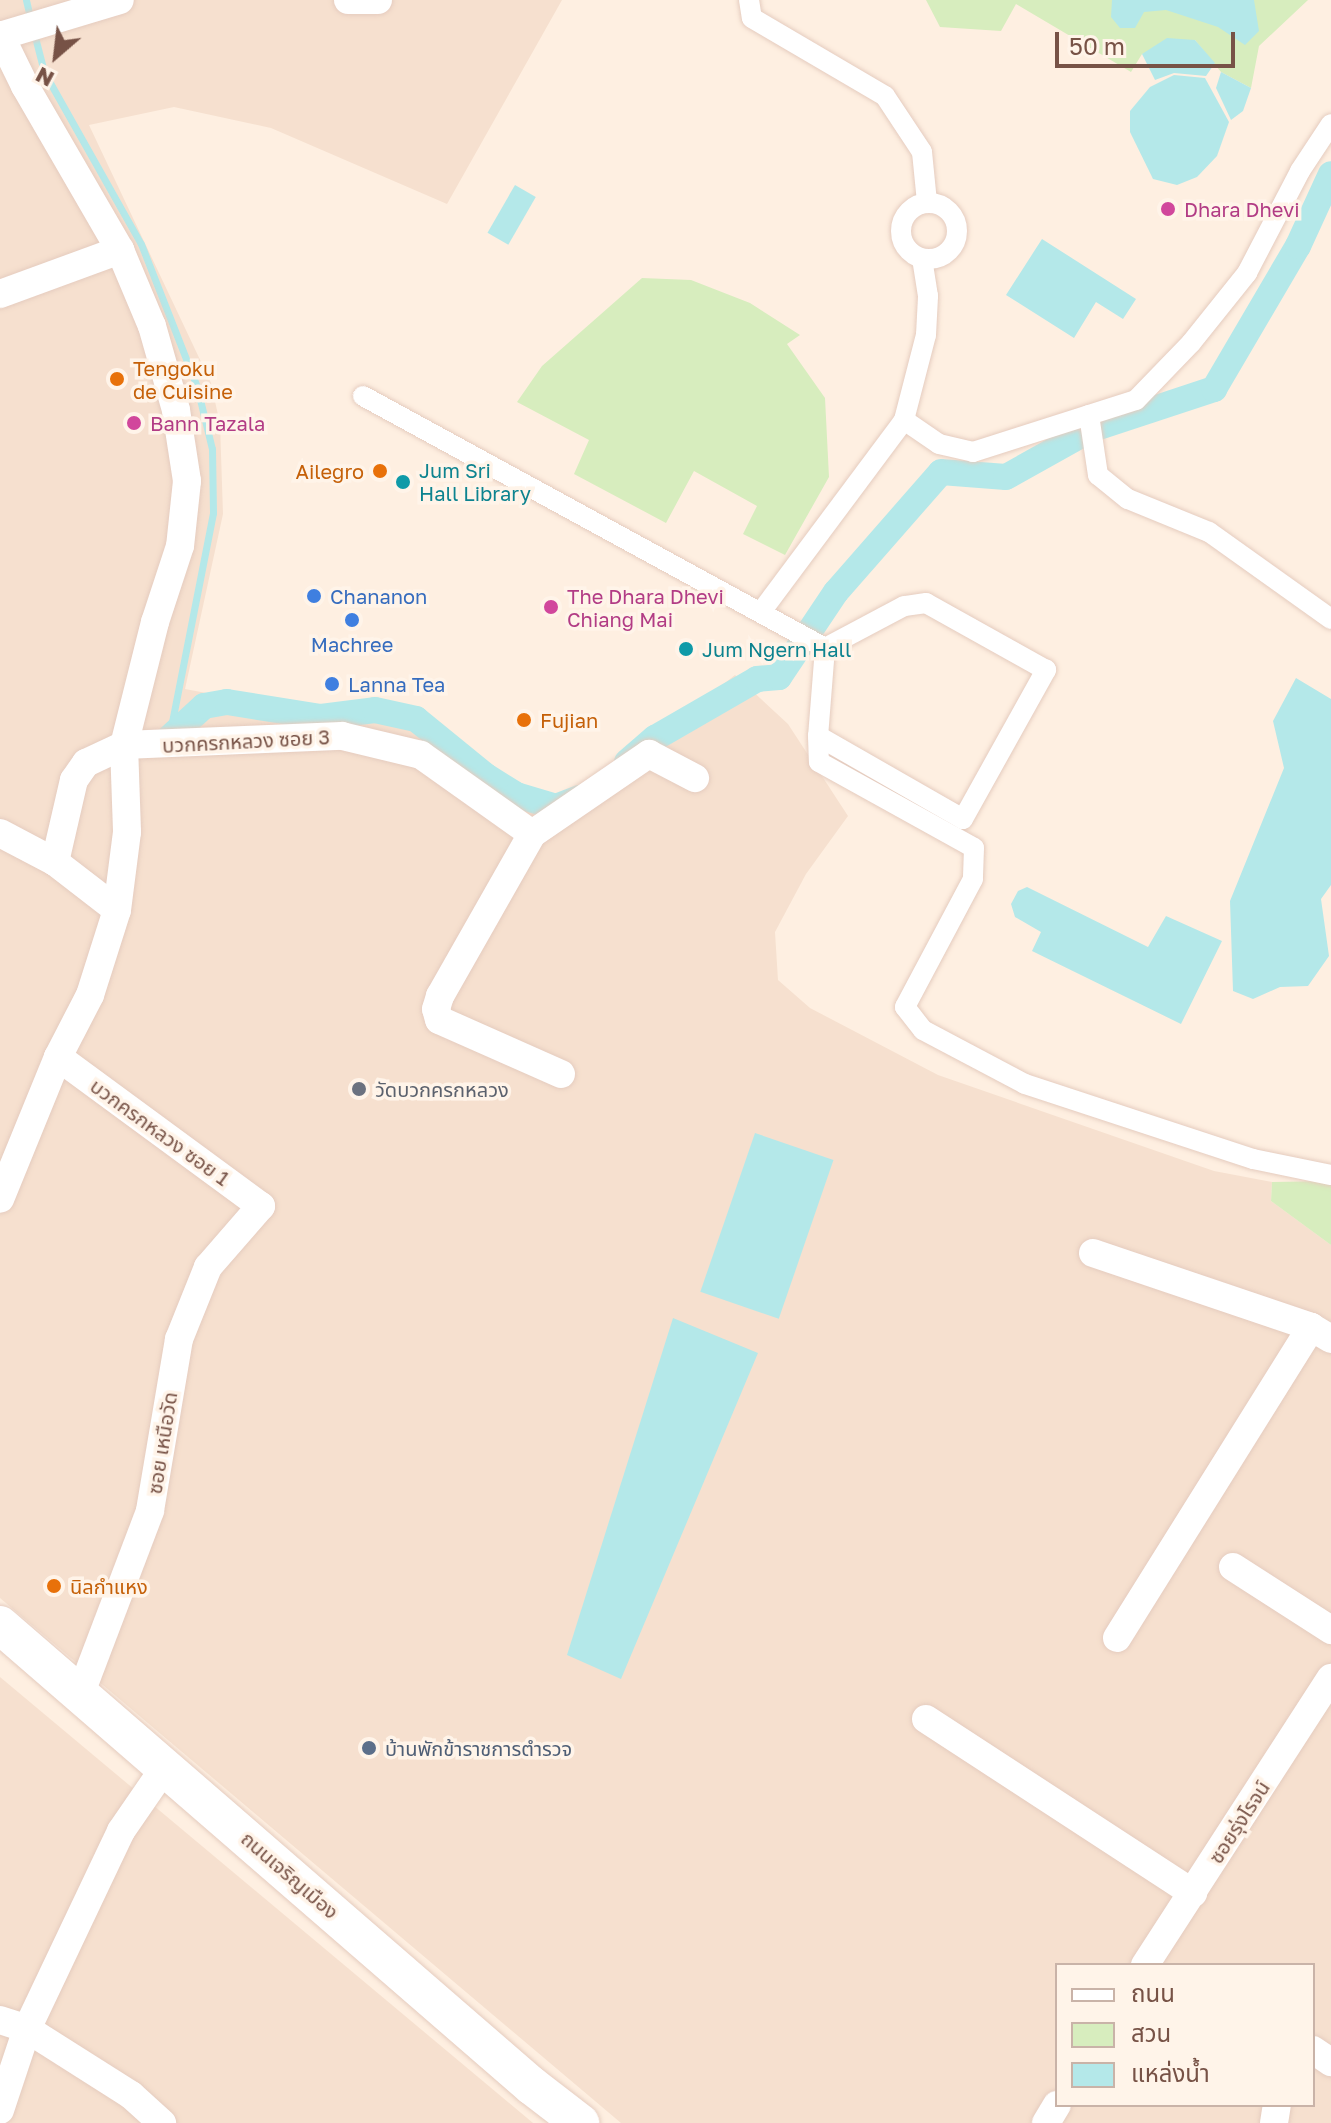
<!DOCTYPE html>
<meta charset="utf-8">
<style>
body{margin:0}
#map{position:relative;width:1331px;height:2123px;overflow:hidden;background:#feefe1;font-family:"Golos Text","Noto Sans Thai",sans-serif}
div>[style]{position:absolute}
.residential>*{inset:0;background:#f6e0cf}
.green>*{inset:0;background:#d7edbe}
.water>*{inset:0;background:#b4e8e9;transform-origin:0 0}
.stream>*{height:7px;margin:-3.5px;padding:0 3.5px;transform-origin:3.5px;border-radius:3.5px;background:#b4e8e9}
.canal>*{height:26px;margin:-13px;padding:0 13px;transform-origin:13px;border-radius:13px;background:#b4e8e9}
.roads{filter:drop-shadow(0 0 2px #e5ccbf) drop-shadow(0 0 2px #e5ccbf)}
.pedestrian>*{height:20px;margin:-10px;padding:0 10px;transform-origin:10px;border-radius:10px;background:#fff}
.pedestrian>.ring{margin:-10px;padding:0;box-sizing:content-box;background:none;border:20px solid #fff;border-radius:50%}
.minor>*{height:28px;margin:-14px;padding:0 14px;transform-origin:14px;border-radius:14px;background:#fff}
.secondary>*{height:38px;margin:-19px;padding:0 19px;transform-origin:19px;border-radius:19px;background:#fff}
.dots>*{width:22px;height:22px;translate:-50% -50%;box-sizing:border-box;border:4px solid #fff4e9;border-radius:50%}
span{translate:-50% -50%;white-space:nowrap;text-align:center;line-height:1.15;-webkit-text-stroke:7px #fff4e9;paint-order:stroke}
.hotel-label{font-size:20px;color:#b23c85}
.left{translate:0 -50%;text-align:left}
.food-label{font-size:20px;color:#c56008}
.right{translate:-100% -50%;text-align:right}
.culture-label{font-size:20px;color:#0d838f}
.shop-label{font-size:20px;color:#366cbe}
.street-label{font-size:20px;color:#775246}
.worship-label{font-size:20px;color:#5b616d}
.service-label{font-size:20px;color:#4e5e75}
.legend{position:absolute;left:1055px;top:1963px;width:260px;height:144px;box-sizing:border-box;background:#fff4e9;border:2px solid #c9b3a8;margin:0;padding:10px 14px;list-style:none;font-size:24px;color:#775246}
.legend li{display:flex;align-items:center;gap:16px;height:40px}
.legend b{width:40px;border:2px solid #c9b3a8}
.north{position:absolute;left:16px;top:16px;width:80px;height:80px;-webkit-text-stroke:6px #fff4e9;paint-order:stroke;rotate:208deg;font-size:22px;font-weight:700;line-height:32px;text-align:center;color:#775246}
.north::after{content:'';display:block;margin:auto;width:28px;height:36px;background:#775246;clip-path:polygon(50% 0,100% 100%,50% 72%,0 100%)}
.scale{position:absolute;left:1055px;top:32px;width:180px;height:36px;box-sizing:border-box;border:4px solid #775246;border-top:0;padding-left:10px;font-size:24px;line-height:28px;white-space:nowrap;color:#775246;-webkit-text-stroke:6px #fff4e9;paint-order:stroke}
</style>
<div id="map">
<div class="residential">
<i style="clip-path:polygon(evenodd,0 0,562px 0,447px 204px,271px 128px,174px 107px,89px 125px,211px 383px,220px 424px,223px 514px,185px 689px,254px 702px,418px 710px,482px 761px,533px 790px,566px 797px,678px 720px,735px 675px,788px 724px,848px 816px,806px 874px,775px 932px,778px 980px,810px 1008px,938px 1075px,1214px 1171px,1272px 1182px,1271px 1201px,1331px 1245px,1331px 2123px,621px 2123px,0 1598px,0 0,1057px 1965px,1313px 1965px,1313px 2105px,1057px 2105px,1057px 1965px)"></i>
<i style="clip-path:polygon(0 1677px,533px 2123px,0 2123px)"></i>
</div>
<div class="green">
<i style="clip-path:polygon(926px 0,1308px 0,1259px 46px,1251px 88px,1221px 72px,1195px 40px,1142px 54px,1131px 72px,1016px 4px,1001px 31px,940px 27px)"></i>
<i style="clip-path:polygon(642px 278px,691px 280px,750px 303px,800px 335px,787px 344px,825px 398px,829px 477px,785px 555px,743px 534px,757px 506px,694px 471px,666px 523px,574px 474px,589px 440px,517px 402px,542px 366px)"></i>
<i style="clip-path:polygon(1331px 1181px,1331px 1245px,1271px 1201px,1272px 1182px)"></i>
</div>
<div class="water">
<i style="clip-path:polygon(1112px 0,1254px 0,1259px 31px,1245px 45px,1218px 27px,1166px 10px,1144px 12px,1135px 28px,1120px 28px,1111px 17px)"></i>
<i style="clip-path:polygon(1167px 38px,1195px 40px,1215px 63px,1206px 76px,1174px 73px,1155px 80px,1142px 54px)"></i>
<i style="clip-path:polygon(1221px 72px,1251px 88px,1243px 111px,1231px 120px,1216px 88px)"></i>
<i style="clip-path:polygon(1174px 75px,1205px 78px,1229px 122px,1217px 156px,1197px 177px,1177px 185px,1153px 179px,1130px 132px,1130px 111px,1150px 87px)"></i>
<i style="left:515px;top:185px;width:24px;height:55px;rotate:30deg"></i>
<i style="clip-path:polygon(1042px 239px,1136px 299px,1123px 319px,1096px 302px,1074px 338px,1006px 295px)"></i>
<i style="clip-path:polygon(1296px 678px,1331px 699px,1331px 885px,1321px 899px,1329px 956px,1308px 986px,1280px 987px,1253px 999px,1233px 991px,1230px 901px,1284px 768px,1273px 721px)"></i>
<i style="clip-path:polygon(1027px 887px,1148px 947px,1166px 916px,1222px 941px,1181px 1024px,1032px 951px,1041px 932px,1015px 917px,1011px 904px,1018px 891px)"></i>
<i style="left:755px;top:1133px;width:83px;height:168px;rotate:19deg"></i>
<i style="clip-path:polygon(673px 1318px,758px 1353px,621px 1679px,567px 1655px)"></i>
</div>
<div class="stream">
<i style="left:26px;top:0;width:22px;rotate:77deg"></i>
<i style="left:34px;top:33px;width:40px;rotate:75.6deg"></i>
<i style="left:44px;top:72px;width:197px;rotate:60.6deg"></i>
<i style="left:141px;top:244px;width:154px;rotate:68.6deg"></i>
<i style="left:197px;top:387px;width:64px;rotate:76.4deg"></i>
<i style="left:212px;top:449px;width:64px;rotate:89.1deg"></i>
<i style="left:213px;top:513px;width:228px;rotate:101.1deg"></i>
</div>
<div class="canal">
<i style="left:168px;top:739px;width:49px;rotate:-42.5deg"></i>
<i style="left:204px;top:706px;width:23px;rotate:-10deg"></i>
<i style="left:227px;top:702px;width:95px;rotate:9.1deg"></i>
<i style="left:321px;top:717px;width:54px;rotate:-7.4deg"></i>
<i style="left:375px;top:710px;width:42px;rotate:12.4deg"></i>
<i style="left:416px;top:719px;width:90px;rotate:39.2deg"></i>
<i style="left:486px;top:776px;width:36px;rotate:32deg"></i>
<i style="left:516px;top:795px;width:42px;rotate:16.7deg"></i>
<i style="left:556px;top:807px;width:26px;rotate:-21deg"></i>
<i style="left:627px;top:762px;width:37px;rotate:-41deg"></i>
<i style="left:655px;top:738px;width:118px;rotate:-30deg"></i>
<i style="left:757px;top:679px;width:22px;rotate:-5deg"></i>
<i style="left:779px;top:677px;width:102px;rotate:-56.2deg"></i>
<i style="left:836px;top:592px;width:159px;rotate:-48.8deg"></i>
<i style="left:941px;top:472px;width:65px;rotate:4.4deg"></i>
<i style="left:1006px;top:477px;width:96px;rotate:-29.2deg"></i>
<i style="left:1090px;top:430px;width:131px;rotate:-18.3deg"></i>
<i style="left:1214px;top:389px;width:166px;rotate:-59.6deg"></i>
<i style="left:1298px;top:246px;width:79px;rotate:-65.4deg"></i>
</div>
<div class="roads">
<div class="pedestrian">
<i style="left:749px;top:0;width:18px;rotate:81deg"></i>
<i style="left:752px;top:18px;width:154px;rotate:30.4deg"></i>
<i style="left:885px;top:96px;width:67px;rotate:56.5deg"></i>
<i style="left:922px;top:152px;width:50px;rotate:84.3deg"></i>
<i class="ring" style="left:901px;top:203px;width:36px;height:36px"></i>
<i style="left:363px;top:396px;width:526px;rotate:28.61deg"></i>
<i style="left:1089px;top:415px;width:61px;rotate:81.5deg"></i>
<i style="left:1098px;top:475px;width:38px;rotate:39deg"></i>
<i style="left:1128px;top:499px;width:87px;rotate:22.2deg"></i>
<i style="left:1209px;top:532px;width:150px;rotate:35.5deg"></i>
<i style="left:904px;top:420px;width:42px;rotate:34.4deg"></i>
<i style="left:939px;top:444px;width:35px;rotate:13deg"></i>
<i style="left:973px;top:452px;width:171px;rotate:-17.7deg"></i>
<i style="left:1136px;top:400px;width:79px;rotate:-46deg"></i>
<i style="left:1191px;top:343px;width:90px;rotate:-51.3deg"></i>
<i style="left:1247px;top:273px;width:115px;rotate:-62.5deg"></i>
<i style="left:1300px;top:171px;width:56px;rotate:-56.6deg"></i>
<i style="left:761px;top:612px;width:239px;rotate:-53.3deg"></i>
<i style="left:904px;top:420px;width:88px;rotate:-75.5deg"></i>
<i style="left:926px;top:335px;width:39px;rotate:-87deg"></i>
<i style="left:928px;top:296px;width:37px;rotate:-99deg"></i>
<i style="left:825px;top:648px;width:88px;rotate:94.5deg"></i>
<i style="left:818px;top:736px;width:26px;rotate:88deg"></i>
<i style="left:819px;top:762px;width:177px;rotate:29deg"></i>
<i style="left:974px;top:848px;width:31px;rotate:92deg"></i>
<i style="left:973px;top:879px;width:145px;rotate:118deg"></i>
<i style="left:905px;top:1007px;width:29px;rotate:52deg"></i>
<i style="left:923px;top:1030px;width:115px;rotate:27.9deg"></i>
<i style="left:1025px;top:1084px;width:240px;rotate:18.2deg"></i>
<i style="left:1253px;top:1159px;width:80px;rotate:11.6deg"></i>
<i style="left:818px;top:736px;width:167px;rotate:29.8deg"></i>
<i style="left:963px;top:819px;width:171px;rotate:-60.9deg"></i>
<i style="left:1046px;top:670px;width:137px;rotate:-150.8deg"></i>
<i style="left:926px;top:603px;width:22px;rotate:172deg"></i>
<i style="left:904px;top:606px;width:89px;rotate:152deg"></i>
</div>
<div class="minor">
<i style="left:348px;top:0;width:30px"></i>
<i style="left:0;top:35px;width:57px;rotate:63.9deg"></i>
<i style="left:25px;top:86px;width:190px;rotate:59.9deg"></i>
<i style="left:120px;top:250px;width:82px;rotate:67.2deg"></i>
<i style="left:152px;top:326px;width:87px;rotate:74.1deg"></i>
<i style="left:176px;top:410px;width:72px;rotate:81.2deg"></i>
<i style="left:187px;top:481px;width:65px;rotate:96.1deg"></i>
<i style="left:180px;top:546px;width:80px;rotate:108.2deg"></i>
<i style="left:155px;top:622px;width:127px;rotate:104.1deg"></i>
<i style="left:124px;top:745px;width:87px;rotate:88deg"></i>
<i style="left:127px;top:832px;width:79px;rotate:97.3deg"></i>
<i style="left:117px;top:910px;width:89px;rotate:107.6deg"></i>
<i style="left:90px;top:995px;width:70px;rotate:117.3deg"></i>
<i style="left:58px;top:1057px;width:153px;rotate:112.2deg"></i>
<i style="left:0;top:36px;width:125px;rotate:-16.7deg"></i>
<i style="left:0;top:294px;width:128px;rotate:-20.1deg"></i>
<i style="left:0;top:833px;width:62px;rotate:27.8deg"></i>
<i style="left:55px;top:862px;width:78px;rotate:37.7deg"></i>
<i style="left:55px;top:862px;width:84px;rotate:-77deg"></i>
<i style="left:74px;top:780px;width:21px;rotate:-55deg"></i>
<i style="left:86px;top:763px;width:42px;rotate:-25.3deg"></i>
<i style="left:124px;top:745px;width:218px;rotate:-2.4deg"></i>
<i style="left:342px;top:736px;width:81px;rotate:13.5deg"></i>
<i style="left:421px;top:755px;width:136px;rotate:35.4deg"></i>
<i style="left:58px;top:1057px;width:252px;rotate:36.3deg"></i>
<i style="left:261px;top:1206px;width:81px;rotate:131deg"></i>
<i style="left:208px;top:1267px;width:78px;rotate:111.9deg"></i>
<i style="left:179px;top:1339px;width:174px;rotate:99.6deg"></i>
<i style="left:150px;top:1511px;width:195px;rotate:110.8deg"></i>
<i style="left:561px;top:1074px;width:133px;rotate:-156.1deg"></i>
<i style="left:439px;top:1020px;width:11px;rotate:-105deg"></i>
<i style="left:436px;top:1009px;width:14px;rotate:-73deg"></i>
<i style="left:440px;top:996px;width:186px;rotate:-60.4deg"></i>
<i style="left:532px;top:834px;width:142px;rotate:-34.4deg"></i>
<i style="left:649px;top:754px;width:52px;rotate:27.6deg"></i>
<i style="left:1093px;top:1253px;width:230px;rotate:18.7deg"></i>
<i style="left:1311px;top:1327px;width:23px;rotate:31deg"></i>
<i style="left:1233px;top:1567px;width:117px;rotate:32.7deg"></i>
<i style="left:1117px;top:1638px;width:367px;rotate:-58deg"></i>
<i style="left:926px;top:1719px;width:319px;rotate:33.1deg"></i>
<i style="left:1145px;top:1965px;width:342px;rotate:-57.1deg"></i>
<i style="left:0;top:2020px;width:28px;rotate:18deg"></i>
<i style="left:27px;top:2029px;width:123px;rotate:32.4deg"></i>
<i style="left:131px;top:2095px;width:42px;rotate:42.1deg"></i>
<i style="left:1313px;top:2050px;width:22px;rotate:34deg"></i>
<i style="left:0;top:2110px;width:85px;rotate:-71.6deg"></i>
<i style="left:27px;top:2029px;width:219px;rotate:-64.6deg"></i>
<i style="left:121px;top:1831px;width:78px;rotate:-55.5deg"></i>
<i style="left:1046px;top:2123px;width:21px;rotate:-59deg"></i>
<i style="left:1274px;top:2123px;width:18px;rotate:-81deg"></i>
</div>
<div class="secondary">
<i style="left:0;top:1625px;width:704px;rotate:40.91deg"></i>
<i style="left:532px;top:2086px;width:61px;rotate:37.6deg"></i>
</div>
</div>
<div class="dots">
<i style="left:1168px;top:209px;background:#d1479c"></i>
<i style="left:117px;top:379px;background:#e8710a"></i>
<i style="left:134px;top:423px;background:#d1479c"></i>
<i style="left:380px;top:471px;background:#e8710a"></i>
<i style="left:403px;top:482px;background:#0f9aa8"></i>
<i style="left:314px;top:596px;background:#3f7fe0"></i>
<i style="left:551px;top:607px;background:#d1479c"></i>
<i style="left:352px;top:620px;background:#3f7fe0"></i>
<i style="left:686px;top:649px;background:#0f9aa8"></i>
<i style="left:332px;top:684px;background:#3f7fe0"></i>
<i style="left:524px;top:720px;background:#e8710a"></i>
<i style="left:359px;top:1089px;background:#6b7280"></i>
<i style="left:54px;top:1586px;background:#e8710a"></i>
<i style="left:369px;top:1748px;background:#5c6f8a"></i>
</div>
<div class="hotel-label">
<span class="left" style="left:1184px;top:209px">Dhara Dhevi</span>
<span class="left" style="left:150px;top:423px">Bann Tazala</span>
<span class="left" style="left:567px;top:608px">The Dhara Dhevi<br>Chiang Mai</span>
</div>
<div class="food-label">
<span class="left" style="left:133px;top:380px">Tengoku<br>de Cuisine</span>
<span class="right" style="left:364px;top:471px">Ailegro</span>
<span class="left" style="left:540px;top:720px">Fujian</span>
<span class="left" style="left:70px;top:1586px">นิลกําแหง</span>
</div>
<div class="culture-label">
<span class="left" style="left:419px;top:482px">Jum Sri<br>Hall Library</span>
<span class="left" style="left:702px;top:649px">Jum Ngern Hall</span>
</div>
<div class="shop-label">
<span class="left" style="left:330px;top:596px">Chananon</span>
<span style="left:352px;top:644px">Machree</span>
<span class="left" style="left:348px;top:684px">Lanna Tea</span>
</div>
<div class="street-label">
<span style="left:246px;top:741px;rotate:-3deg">บวกครกหลวง ซอย 3</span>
<span style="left:160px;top:1132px;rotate:36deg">บวกครกหลวง ซอย 1</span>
<span style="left:162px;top:1443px;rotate:-81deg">ซอย เหนือวัด</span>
<span style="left:1239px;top:1822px;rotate:-57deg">ซอยรุ่งโรจน์</span>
<span style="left:290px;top:1875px;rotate:41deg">ถนนเจริญเมือง</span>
</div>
<div class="worship-label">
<span class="left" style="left:375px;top:1089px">วัดบวกครกหลวง</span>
</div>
<div class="service-label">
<span class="left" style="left:385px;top:1748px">บ้านพักข้าราชการตำรวจ</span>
</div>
<ul class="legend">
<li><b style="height:10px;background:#fff"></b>ถนน</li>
<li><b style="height:22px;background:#d7edbe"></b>สวน</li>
<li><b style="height:22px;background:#b4e8e9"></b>แหล่งน้ำ</li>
</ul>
<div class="north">N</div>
<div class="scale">50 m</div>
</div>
